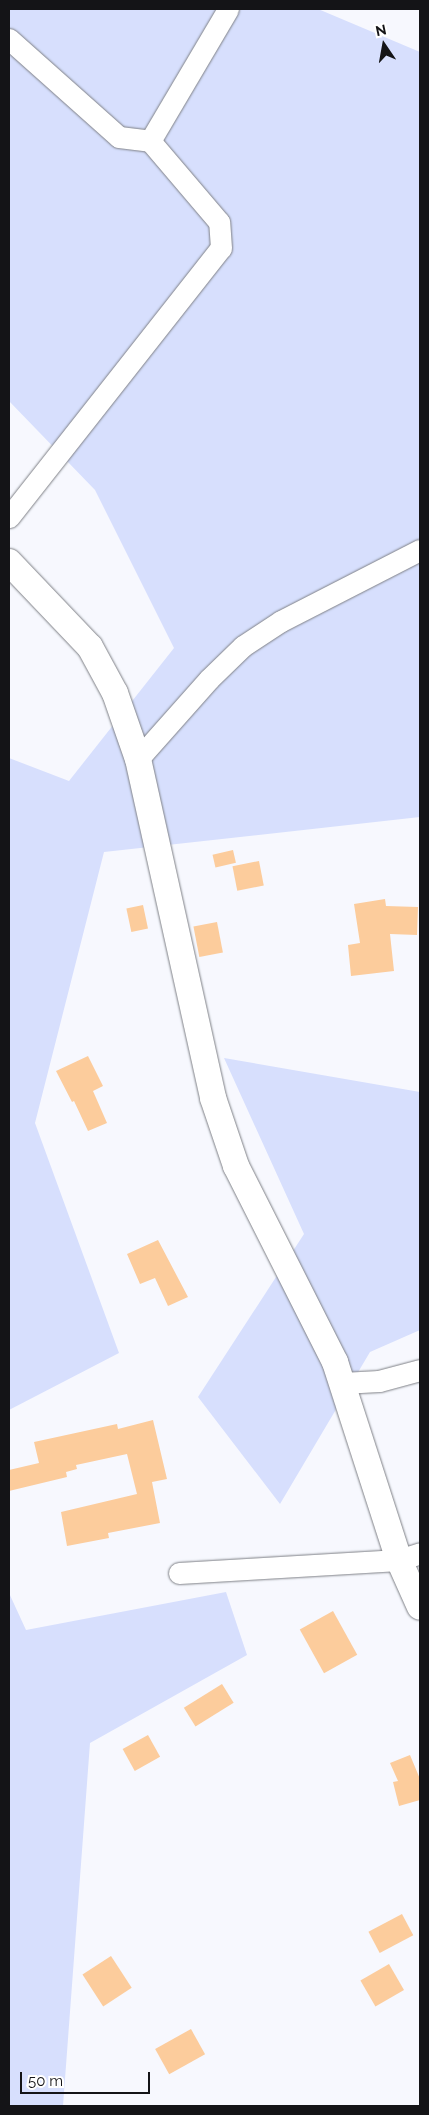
<!DOCTYPE html>
<style>
body{margin:0}
#map{position:relative;width:429px;height:2115px;overflow:hidden;background:#f7f8fe;font-family:Raleway,sans-serif}
div>[style]{position:absolute}
.green>*{inset:0;background:#d7dffd}
.building>*{inset:0;background:#fccc9c;transform-origin:0 0}
.roads{filter:drop-shadow(0 0 1px #7e8086) drop-shadow(0 0 1px #7e8086)}
.minor>*{height:21px;margin:-10.5px;padding:0 10.5px;transform-origin:10.5px;border-radius:10.5px;background:#fff}
.tertiary>*{height:26px;margin:-13px;padding:0 13px;transform-origin:13px;border-radius:13px;background:#fff}
span{translate:-50% -50%;white-space:nowrap;text-align:center;line-height:1.15;-webkit-text-stroke:4px #fff;paint-order:stroke}
.frame{position:absolute;inset:0;border:10px solid #141417;pointer-events:none}
.north{position:absolute;left:359px;top:20px;width:50px;height:50px;-webkit-text-stroke:4px #fff;paint-order:stroke;rotate:348deg;font-size:14px;font-weight:700;line-height:20px;text-align:center;color:#141417}
.north::after{content:'';display:block;margin:auto;width:18px;height:22px;background:#141417;clip-path:polygon(50% 0,100% 100%,50% 72%,0 100%)}
.scale{position:absolute;left:20px;top:2072px;width:130px;height:22px;box-sizing:border-box;border:2px solid #141417;border-top:0;padding-left:6px;font-size:15px;line-height:18px;white-space:nowrap;color:#141417;-webkit-text-stroke:4px #fff;paint-order:stroke}
</style>
<div id="map">
<div class="green">
<i style="clip-path:polygon(9px 9px,318px 9px,420px 52px,420px 817px,104px 852px,35px 1123px,119px 1353px,9px 1410px,9px 758px,69px 781px,174px 648px,95px 490px,9px 401px)"></i>
<i style="clip-path:polygon(224px 1058px,420px 1092px,420px 1330px,370px 1352px,280px 1504px,198px 1397px,304px 1234px)"></i>
<i style="clip-path:polygon(226px 1592px,247px 1655px,90px 1743px,63px 2106px,9px 2106px,9px 1593px,26px 1630px)"></i>
</div>
<div class="building">
<i style="left:233px;top:850px;width:13px;height:21px;rotate:77deg"></i>
<i style="left:259px;top:861px;width:25px;height:27px;rotate:79deg"></i>
<i style="clip-path:polygon(385px 899px,386px 906px,418px 907px,417px 935px,390px 934px,394px 971px,351px 976px,348px 945px,360px 943px,354px 904px)"></i>
<i style="left:143px;top:905px;width:24px;height:17px;rotate:78deg"></i>
<i style="left:217px;top:922px;width:31px;height:24px;rotate:79deg"></i>
<i style="clip-path:polygon(88px 1056px,103px 1086px,93px 1091px,107px 1123px,88px 1131px,74px 1101px,72px 1102px,56px 1071px)"></i>
<i style="clip-path:polygon(158px 1240px,188px 1297px,168px 1306px,155px 1278px,140px 1284px,127px 1254px)"></i>
<i style="clip-path:polygon(153px 1420px,167px 1479px,152px 1482px,160px 1523px,108px 1533px,109px 1538px,67px 1546px,61px 1512px,137px 1494px,127px 1454px,76px 1465px,77px 1469px,66px 1472px,67px 1477px,9px 1491px,9px 1470px,39px 1463px,34px 1442px,117px 1424px,118px 1429px)"></i>
<i style="left:333px;top:1611px;width:50px;height:38px;rotate:61deg"></i>
<i style="left:222px;top:1684px;width:22px;height:45px;rotate:58deg"></i>
<i style="left:148px;top:1735px;width:25px;height:29px;rotate:61deg"></i>
<i style="clip-path:polygon(410px 1755px,420px 1779px,420px 1800px,399px 1806px,393px 1782px,398px 1781px,390px 1763px)"></i>
<i style="left:402px;top:1914px;width:24px;height:38px;rotate:62deg"></i>
<i style="left:111px;top:1956px;width:38px;height:34px;rotate:57deg"></i>
<i style="left:389px;top:1964px;width:30px;height:33px;rotate:60deg"></i>
<i style="left:191px;top:2029px;width:29px;height:41px;rotate:61deg"></i>
</div>
<div class="roads">
<div class="minor">
<i style="left:9px;top:39px;width:147px;rotate:41.7deg"></i>
<i style="left:119px;top:137px;width:31px;rotate:7deg"></i>
<i style="left:9px;top:517px;width:342px;rotate:-51.8deg"></i>
<i style="left:221px;top:248px;width:26px;rotate:-94deg"></i>
<i style="left:219px;top:222px;width:106px;rotate:-130.4deg"></i>
<i style="left:150px;top:141px;width:153px;rotate:-59.4deg"></i>
<i style="left:138px;top:759px;width:107px;rotate:-48.4deg"></i>
<i style="left:209px;top:679px;width:47px;rotate:-44.1deg"></i>
<i style="left:243px;top:646px;width:45px;rotate:-33.3deg"></i>
<i style="left:281px;top:621px;width:156px;rotate:-27.1deg"></i>
<i style="left:342px;top:1383px;width:37px;rotate:-3deg"></i>
<i style="left:379px;top:1381px;width:42px;rotate:-15deg"></i>
<i style="left:179px;top:1573px;width:220px;rotate:-3.4deg"></i>
<i style="left:399px;top:1560px;width:22px;rotate:-18deg"></i>
</div>
<div class="tertiary">
<i style="left:9px;top:562px;width:117px;rotate:46.4deg"></i>
<i style="left:90px;top:647px;width:52px;rotate:61.5deg"></i>
<i style="left:115px;top:693px;width:70px;rotate:70.8deg"></i>
<i style="left:138px;top:759px;width:347px;rotate:77.5deg"></i>
<i style="left:213px;top:1098px;width:72px;rotate:71.3deg"></i>
<i style="left:236px;top:1166px;width:220px;rotate:63.2deg"></i>
<i style="left:335px;top:1362px;width:208px;rotate:72.1deg"></i>
<i style="left:399px;top:1560px;width:51px;rotate:65.9deg"></i>
</div>
</div>
<div class="frame"></div>
<div class="north">N</div>
<div class="scale">50 m</div>
</div>
